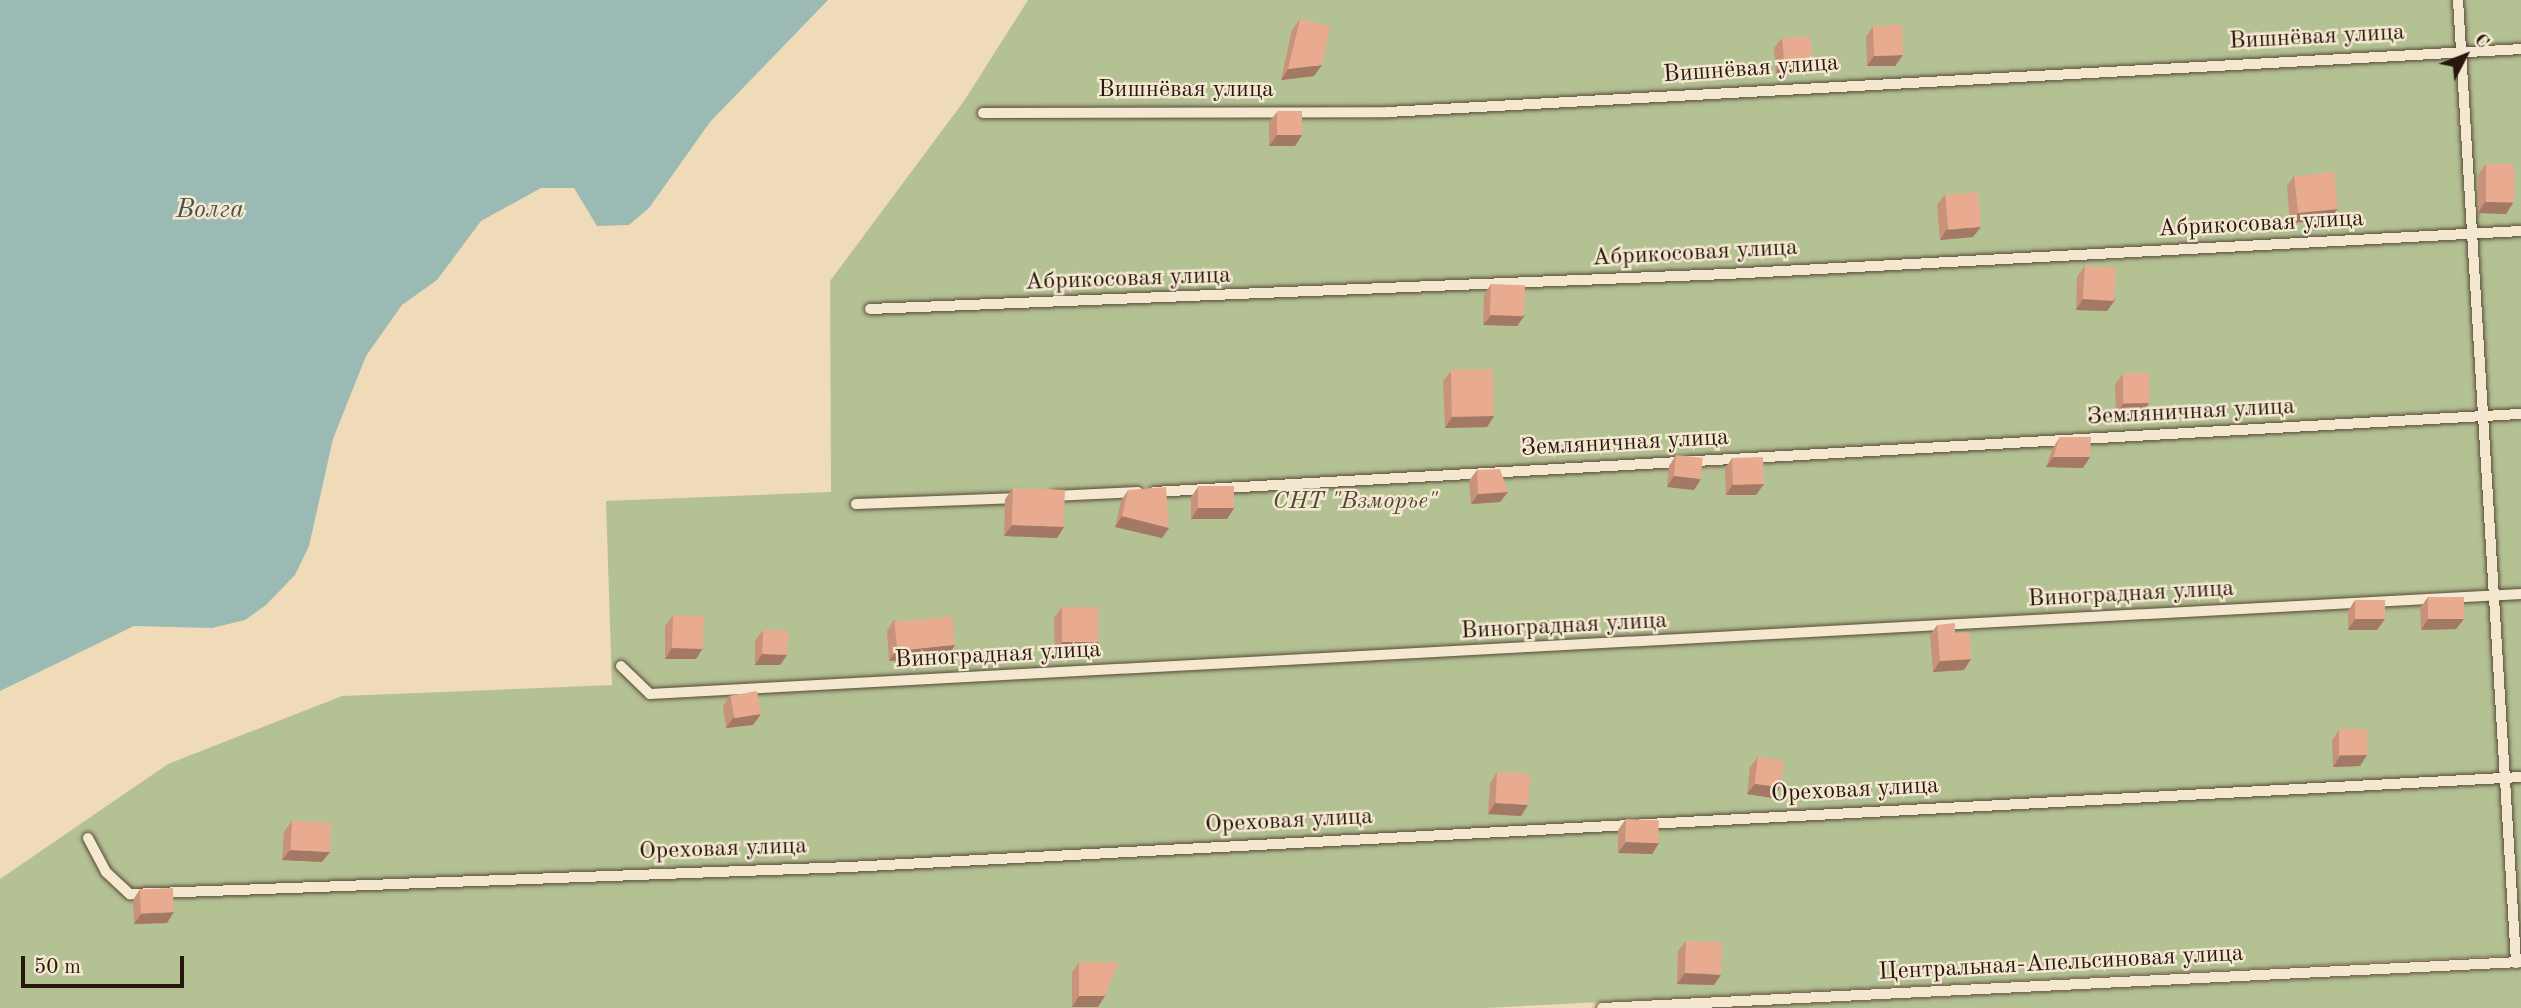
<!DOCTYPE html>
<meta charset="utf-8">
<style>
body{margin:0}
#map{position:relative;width:2521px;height:1008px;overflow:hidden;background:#f0dbb8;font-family:"Old Standard TT",serif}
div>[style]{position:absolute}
.green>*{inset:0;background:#b4c193}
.water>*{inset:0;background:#9bbab4}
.roads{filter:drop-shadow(0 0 2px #594838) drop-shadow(0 0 2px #594838)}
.lane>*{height:10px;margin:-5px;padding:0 5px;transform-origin:5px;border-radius:5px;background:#f5e8d1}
.wall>*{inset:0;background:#c8937b}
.shaded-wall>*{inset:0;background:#a37864}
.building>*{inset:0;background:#e9ab8f;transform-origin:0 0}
span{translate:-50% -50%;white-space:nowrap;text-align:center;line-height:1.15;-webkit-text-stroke:5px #f5e8d1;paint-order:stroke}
.street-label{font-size:24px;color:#27170e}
.park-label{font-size:24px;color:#514a36;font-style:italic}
.water-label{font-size:26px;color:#505048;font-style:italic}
.north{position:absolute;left:2430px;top:21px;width:70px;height:70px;-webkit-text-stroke:5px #f5e8d1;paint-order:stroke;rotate:48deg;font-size:19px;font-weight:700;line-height:28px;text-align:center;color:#27170e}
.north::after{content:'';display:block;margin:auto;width:24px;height:32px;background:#27170e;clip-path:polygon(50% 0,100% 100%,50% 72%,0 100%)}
.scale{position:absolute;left:21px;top:956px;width:163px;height:32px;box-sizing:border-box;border:4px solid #27170e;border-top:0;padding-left:9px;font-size:21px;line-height:24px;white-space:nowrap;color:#27170e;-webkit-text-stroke:5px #f5e8d1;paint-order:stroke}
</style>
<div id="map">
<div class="green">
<i style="clip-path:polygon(1028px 0,2521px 0,2521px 955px,1486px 1008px,0 1008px,0 879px,168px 764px,342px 696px,612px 685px,606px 501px,831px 492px,830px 281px,964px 101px)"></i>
<i style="clip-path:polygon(2521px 968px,2521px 1008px,1717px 1008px)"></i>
</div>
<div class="water">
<i style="clip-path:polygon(0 0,828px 0,710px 122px,649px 208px,629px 225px,597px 226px,574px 188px,541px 188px,481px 221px,437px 280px,402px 305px,366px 356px,333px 439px,309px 546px,295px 575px,266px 605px,245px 620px,212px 628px,134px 626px,0 691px)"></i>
</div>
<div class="roads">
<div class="lane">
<i style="left:2458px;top:0;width:965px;rotate:86.55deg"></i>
<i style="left:983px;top:113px;width:405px;rotate:-0.1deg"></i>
<i style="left:1388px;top:112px;width:1135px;rotate:-3.18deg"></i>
<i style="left:870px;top:309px;width:858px;rotate:-2.34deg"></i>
<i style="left:1727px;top:274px;width:795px;rotate:-3.1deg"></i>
<i style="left:1154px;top:492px;width:1369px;rotate:-3.27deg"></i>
<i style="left:1053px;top:496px;width:85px;rotate:-2.7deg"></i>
<i style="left:856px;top:504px;width:163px;rotate:-2.1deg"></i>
<i style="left:621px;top:666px;width:40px;rotate:44deg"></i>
<i style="left:650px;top:694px;width:1874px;rotate:-3.06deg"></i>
<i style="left:88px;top:838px;width:38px;rotate:62deg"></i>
<i style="left:106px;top:872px;width:33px;rotate:43deg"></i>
<i style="left:130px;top:894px;width:720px;rotate:-2.15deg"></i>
<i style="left:849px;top:867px;width:1674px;rotate:-3.08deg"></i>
<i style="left:1602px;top:1008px;width:920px;rotate:-2.87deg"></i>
</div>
</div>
<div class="wall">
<i style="clip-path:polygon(1300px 19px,1314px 76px,1281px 80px,1292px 30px)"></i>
<i style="clip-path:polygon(1873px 26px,1903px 55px,1895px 66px,1867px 66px,1866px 37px)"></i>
<i style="clip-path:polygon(1782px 38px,1804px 72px,1776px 73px,1774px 48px)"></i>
<i style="clip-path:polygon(1277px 112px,1302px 135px,1295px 146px,1269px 146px,1269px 122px)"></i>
<i style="clip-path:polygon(2486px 164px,2513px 203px,2506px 214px,2478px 213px,2478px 175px)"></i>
<i style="clip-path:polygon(2294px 176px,2330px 220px,2290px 223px,2287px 186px)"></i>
<i style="clip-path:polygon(1945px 194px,1973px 237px,1940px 240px,1937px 205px)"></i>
<i style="clip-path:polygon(2085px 266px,2115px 300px,2107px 311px,2076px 310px,2077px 277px)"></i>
<i style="clip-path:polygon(1491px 284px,1525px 315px,1517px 326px,1483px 325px,1484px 295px)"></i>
<i style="clip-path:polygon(1451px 371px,1494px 416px,1487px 427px,1445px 428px,1443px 381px)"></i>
<i style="clip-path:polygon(2123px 374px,2149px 403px,2142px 414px,2116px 415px,2115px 384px)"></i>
<i style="clip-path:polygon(2060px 437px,2090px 457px,2083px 468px,2046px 467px,2053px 448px)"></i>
<i style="clip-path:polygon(1676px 455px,1694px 490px,1667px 487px,1669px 466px)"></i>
<i style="clip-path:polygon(1732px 458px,1756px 495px,1726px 495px,1725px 469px)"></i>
<i style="clip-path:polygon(1477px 470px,1508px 492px,1500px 502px,1471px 504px,1469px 481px)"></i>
<i style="clip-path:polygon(1198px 487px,1234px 508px,1227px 519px,1191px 519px,1191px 497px)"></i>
<i style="clip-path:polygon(1013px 488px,1064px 527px,1057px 538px,1004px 536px,1005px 499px)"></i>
<i style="clip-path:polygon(1128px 490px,1169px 528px,1162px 538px,1115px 527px,1121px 501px)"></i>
<i style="clip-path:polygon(2428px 597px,2464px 619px,2456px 629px,2421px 630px,2420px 608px)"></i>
<i style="clip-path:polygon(2355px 600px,2377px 630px,2348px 630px,2348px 611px)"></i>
<i style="clip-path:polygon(1062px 607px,1091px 652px,1055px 653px,1054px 618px)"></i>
<i style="clip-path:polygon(673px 615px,696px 659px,665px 659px,665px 626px)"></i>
<i style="clip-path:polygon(894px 620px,948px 656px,889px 661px,887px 631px)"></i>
<i style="clip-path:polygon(1937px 625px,1964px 670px,1933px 672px,1930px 635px)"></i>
<i style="clip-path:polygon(763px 630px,787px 655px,780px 665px,755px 665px,755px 641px)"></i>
<i style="clip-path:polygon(730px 695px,753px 725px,726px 728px,723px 706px)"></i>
<i style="clip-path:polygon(2339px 730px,2367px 755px,2360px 766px,2333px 767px,2332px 741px)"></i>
<i style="clip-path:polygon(1758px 757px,1780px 787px,1773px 798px,1747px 794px,1750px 767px)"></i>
<i style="clip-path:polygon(1497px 772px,1521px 816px,1488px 814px,1490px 783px)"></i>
<i style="clip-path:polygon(1626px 819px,1659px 843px,1652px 854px,1618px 853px,1618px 830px)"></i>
<i style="clip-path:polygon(292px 821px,322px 862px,282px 860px,284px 832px)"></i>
<i style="clip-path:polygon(140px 889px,167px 923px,134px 924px,133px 900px)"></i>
<i style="clip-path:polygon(1686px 941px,1714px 985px,1677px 984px,1678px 951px)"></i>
<i style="clip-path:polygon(1079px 962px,1105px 996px,1098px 1007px,1072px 1007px,1072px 973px)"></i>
</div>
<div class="shaded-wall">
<i style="clip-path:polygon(1903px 55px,1895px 66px,1867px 66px,1874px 56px)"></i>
<i style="clip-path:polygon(1812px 61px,1804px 72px,1776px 73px,1783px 63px)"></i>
<i style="clip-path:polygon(1322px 65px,1314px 76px,1281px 80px,1288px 69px)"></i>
<i style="clip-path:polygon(1277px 135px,1302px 135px,1295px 146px,1269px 146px)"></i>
<i style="clip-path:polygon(2485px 202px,2513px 203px,2506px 214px,2478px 213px)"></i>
<i style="clip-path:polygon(2338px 209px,2330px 220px,2290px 223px,2298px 213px)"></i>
<i style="clip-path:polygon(1981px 227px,1973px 237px,1940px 240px,1947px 229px)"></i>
<i style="clip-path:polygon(2083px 299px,2115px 300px,2107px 311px,2076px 310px)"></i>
<i style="clip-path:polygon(1491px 315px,1525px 315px,1517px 326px,1483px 325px)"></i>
<i style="clip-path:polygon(2149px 403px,2142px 414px,2116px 415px,2123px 404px)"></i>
<i style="clip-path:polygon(1494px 416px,1487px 427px,1445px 428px,1452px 417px)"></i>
<i style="clip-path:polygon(2053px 457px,2090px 457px,2083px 468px,2046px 467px)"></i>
<i style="clip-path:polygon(1674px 476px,1701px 479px,1694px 490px,1667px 487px)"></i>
<i style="clip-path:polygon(1733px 484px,1764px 484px,1756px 495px,1726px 495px)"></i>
<i style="clip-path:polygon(1508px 492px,1500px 502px,1471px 504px,1478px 494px)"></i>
<i style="clip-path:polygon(1198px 508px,1234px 508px,1227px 519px,1191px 519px)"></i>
<i style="clip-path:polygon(1122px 516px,1169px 528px,1162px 538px,1115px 527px)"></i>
<i style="clip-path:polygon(1012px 525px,1064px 527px,1057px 538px,1004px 536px)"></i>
<i style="clip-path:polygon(2355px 619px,2385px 619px,2377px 630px,2348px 630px)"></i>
<i style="clip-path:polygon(2428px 619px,2464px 619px,2456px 629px,2421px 630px)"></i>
<i style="clip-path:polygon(1062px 642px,1099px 642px,1091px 652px,1055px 653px)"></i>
<i style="clip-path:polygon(955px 645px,948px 656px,889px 661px,897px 650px)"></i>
<i style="clip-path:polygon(672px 648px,703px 648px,696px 659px,665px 659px)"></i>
<i style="clip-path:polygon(762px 654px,787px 655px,780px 665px,755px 665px)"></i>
<i style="clip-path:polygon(1971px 659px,1964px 670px,1933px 672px,1940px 661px)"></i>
<i style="clip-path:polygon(761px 714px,753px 725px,726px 728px,733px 718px)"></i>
<i style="clip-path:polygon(2367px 755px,2360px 766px,2333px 767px,2340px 756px)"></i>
<i style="clip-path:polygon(1755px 784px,1780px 787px,1773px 798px,1747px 794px)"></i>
<i style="clip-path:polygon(1495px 803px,1528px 805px,1521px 816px,1488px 814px)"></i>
<i style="clip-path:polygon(1626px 842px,1659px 843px,1652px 854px,1618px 853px)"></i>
<i style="clip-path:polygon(290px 850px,330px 852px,322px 862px,282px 860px)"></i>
<i style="clip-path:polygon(174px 912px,167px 923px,134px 924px,141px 914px)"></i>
<i style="clip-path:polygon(1685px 973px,1721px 975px,1714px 985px,1677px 984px)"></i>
<i style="clip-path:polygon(1079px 996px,1105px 996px,1098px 1007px,1072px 1007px)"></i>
</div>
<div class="building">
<i style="clip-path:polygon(1300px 19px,1330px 26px,1322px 65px,1288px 69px)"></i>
<i style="left:1902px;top:25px;width:30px;height:29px;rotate:88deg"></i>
<i style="left:1810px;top:36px;width:25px;height:28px;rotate:85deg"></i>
<i style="left:1302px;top:111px;width:24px;height:25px;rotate:90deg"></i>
<i style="left:2486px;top:164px;width:28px;height:38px"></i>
<i style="left:2334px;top:172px;width:37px;height:40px;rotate:84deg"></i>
<i style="left:1978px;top:192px;width:35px;height:33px;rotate:85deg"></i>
<i style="left:2085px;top:266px;width:31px;height:33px;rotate:4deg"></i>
<i style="left:1491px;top:284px;width:34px;height:31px;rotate:2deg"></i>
<i style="left:1493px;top:369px;width:47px;height:42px;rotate:89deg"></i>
<i style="left:2149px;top:373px;width:30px;height:26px;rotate:90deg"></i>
<i style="clip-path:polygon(2060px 437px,2091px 437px,2090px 457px,2053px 457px)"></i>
<i style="left:1676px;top:455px;width:27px;height:21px;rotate:6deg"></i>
<i style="left:1763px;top:457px;width:27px;height:31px;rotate:88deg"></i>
<i style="clip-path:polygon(1500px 469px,1508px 492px,1478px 494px,1477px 470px)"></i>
<i style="left:1234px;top:486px;width:22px;height:36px;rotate:90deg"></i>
<i style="clip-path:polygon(1166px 487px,1169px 528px,1122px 516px,1128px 490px)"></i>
<i style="left:1013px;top:488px;width:52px;height:37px;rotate:2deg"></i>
<i style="left:2428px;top:597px;width:36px;height:22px"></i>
<i style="left:2355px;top:600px;width:30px;height:19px"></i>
<i style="left:1062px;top:607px;width:36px;height:35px"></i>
<i style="left:673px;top:615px;width:31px;height:33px;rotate:2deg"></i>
<i style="left:952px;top:616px;width:29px;height:58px;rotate:84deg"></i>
<i style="clip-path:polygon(1955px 623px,1955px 633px,1969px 632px,1971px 659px,1940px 661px,1937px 625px)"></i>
<i style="left:763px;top:630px;width:25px;height:24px;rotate:2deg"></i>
<i style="left:757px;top:691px;width:23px;height:27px;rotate:80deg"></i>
<i style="left:2367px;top:729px;width:26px;height:28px;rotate:90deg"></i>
<i style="left:1758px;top:757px;width:26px;height:27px;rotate:7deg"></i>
<i style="left:1497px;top:772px;width:33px;height:31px;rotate:3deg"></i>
<i style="left:1626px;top:819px;width:33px;height:23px;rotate:2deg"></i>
<i style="left:292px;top:821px;width:39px;height:29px;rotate:3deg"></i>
<i style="left:173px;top:888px;width:24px;height:33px;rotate:88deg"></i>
<i style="left:1686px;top:941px;width:36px;height:32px;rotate:2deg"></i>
<i style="clip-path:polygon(1079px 962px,1118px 962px,1105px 996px,1079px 996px)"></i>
</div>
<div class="street-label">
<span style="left:2317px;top:38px;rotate:-3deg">Вишнёвая улица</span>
<span style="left:1751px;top:70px;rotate:-4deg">Вишнёвая улица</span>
<span style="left:1186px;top:91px">Вишнёвая улица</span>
<span style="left:2261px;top:225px;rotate:-3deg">Абрикосовая улица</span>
<span style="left:1695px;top:254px;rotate:-3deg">Абрикосовая улица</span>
<span style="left:1128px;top:280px;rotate:-2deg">Абрикосовая улица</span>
<span style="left:2191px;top:413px;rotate:-3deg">Земляничная улица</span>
<span style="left:1625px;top:444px;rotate:-3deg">Земляничная улица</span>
<span style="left:2131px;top:595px;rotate:-3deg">Виноградная улица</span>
<span style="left:1564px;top:627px;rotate:-3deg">Виноградная улица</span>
<span style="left:998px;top:656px;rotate:-3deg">Виноградная улица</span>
<span style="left:1855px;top:791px;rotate:-3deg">Ореховая улица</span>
<span style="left:1289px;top:822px;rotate:-3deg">Ореховая улица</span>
<span style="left:723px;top:850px;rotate:-2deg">Ореховая улица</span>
<span style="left:2061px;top:964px;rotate:-3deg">Центральная-Апельсиновая улица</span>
</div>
<div class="park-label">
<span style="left:1355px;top:503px">СНТ "Взморье"</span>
</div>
<div class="water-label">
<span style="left:210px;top:211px">Волга</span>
</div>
<div class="north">С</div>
<div class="scale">50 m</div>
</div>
